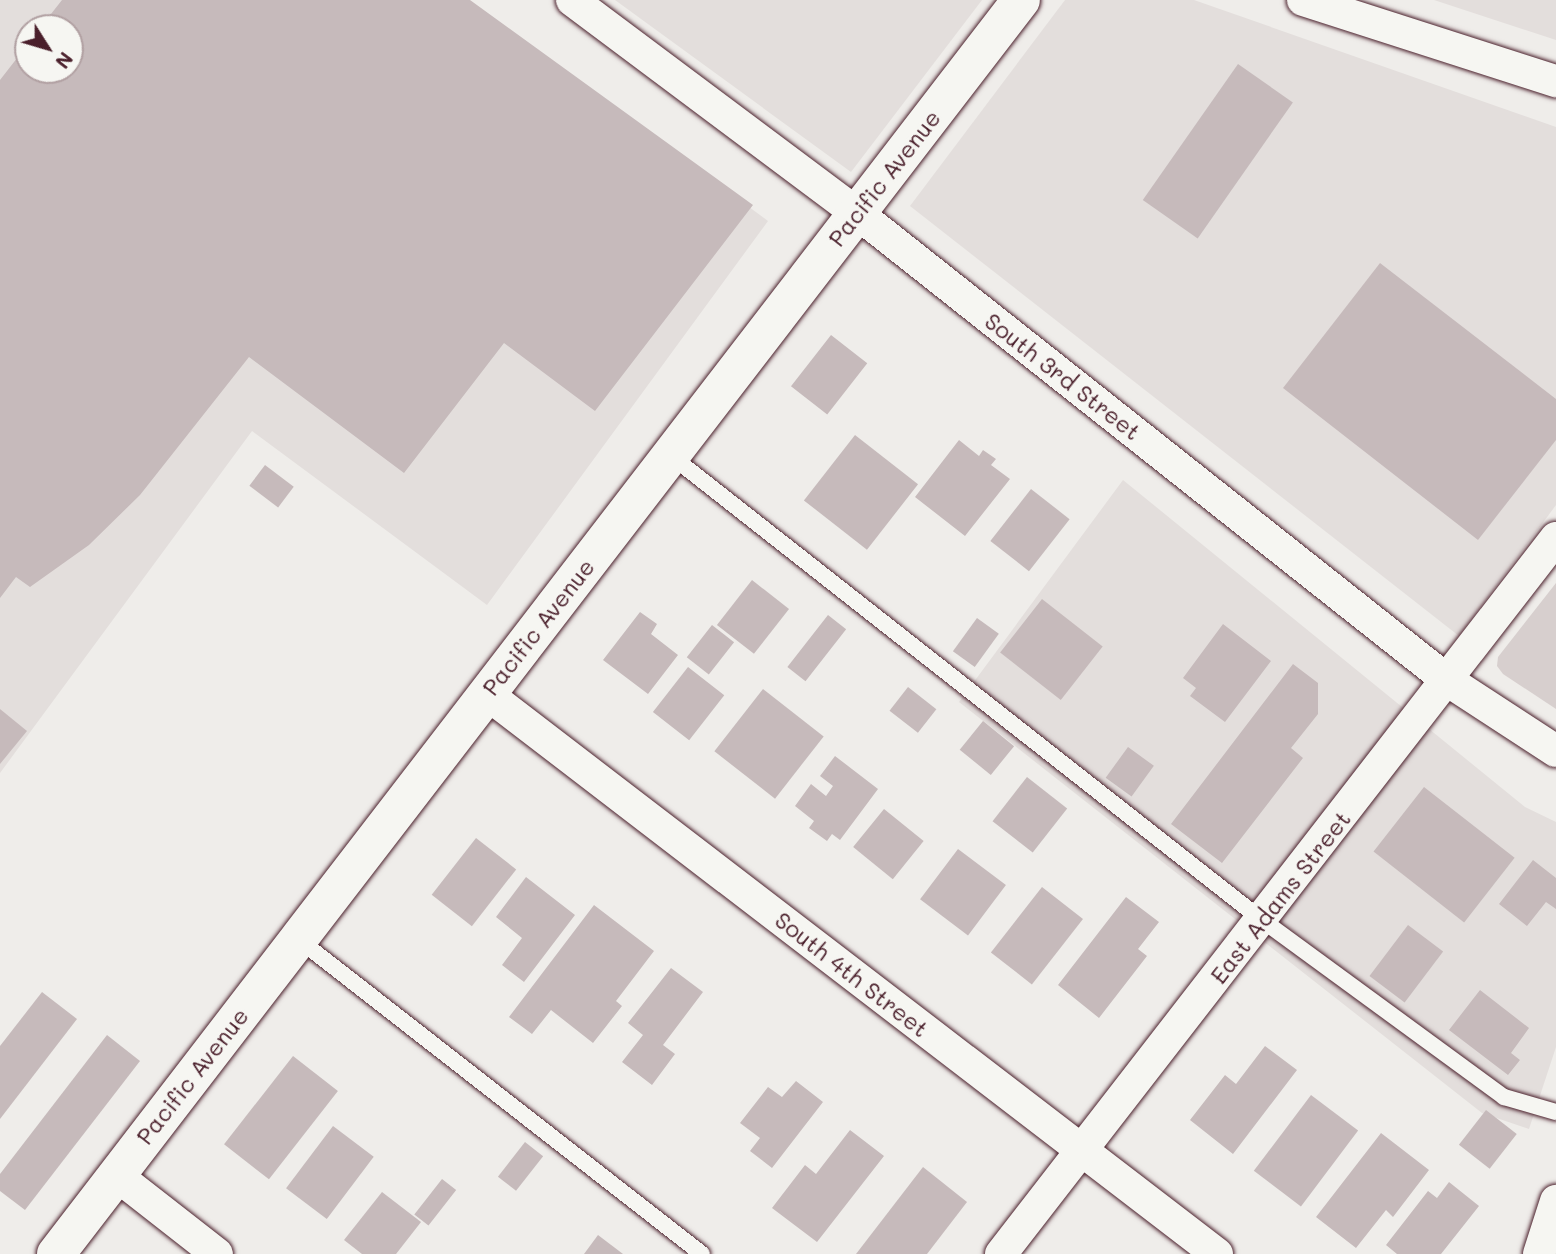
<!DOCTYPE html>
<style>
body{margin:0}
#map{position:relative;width:1556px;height:1254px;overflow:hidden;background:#efedea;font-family:Mali,sans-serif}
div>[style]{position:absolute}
.built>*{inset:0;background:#e3dedc}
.green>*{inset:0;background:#d7cfce}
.building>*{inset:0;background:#c6babb;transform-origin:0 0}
.roads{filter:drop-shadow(0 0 2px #4a1f2b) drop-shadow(0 0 2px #4a1f2b)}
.service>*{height:16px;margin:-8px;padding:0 8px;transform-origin:8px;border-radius:8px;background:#f6f6f2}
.minor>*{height:32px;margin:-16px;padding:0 16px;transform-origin:16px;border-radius:16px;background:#f6f6f2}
.tertiary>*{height:38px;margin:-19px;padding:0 19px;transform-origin:19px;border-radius:19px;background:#f6f6f2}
span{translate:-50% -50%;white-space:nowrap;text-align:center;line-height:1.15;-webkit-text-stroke:5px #f6f6f2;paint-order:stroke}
.street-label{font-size:23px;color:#4a1f2b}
.north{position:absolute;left:14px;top:14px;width:70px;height:70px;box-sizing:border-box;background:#f6f6f2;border:2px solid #b1a0a2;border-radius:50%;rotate:127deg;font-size:19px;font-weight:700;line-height:28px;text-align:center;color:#4a1f2b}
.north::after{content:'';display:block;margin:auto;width:24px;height:32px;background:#4a1f2b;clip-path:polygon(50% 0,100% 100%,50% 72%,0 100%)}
</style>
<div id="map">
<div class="built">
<i style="clip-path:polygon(evenodd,0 0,468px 0,768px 221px,487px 605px,252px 431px,0 773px,0 0,28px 28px,70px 28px,70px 70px,28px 70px,28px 28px)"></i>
<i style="clip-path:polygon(615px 0,982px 0,851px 172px)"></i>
<i style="clip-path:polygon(1065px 0,1194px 0,1556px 127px,1556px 505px,1459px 636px,910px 206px)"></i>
<i style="clip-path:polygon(1434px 0,1556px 0,1556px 40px)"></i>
<i style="clip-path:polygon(1123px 480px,1525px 807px,1556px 822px,1556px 1047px,1529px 1129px,1482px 1113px,959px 702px)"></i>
</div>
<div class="green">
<i style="clip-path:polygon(1556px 583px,1556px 709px,1503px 674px,1497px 666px,1498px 657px)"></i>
</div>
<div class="building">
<i style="clip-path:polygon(62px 0,470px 0,753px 205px,595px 411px,504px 343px,404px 473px,249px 357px,140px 495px,89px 545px,30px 587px,16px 577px,0 598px,0 80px,28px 44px,28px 70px,70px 70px,70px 28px,40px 28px)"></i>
<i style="left:1238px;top:64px;width:67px;height:166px;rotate:35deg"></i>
<i style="clip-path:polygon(1380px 263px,1556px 399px,1556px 440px,1478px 540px,1283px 388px)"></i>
<i style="left:831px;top:335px;width:46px;height:65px;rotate:38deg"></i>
<i style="left:855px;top:435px;width:80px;height:83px;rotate:38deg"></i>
<i style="clip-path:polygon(959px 440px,979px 456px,983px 450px,996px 459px,991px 465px,1010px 479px,965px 536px,915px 497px)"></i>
<i style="left:265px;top:465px;width:36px;height:26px;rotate:37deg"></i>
<i style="left:1031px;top:489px;width:49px;height:66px;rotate:38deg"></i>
<i style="left:752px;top:580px;width:47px;height:57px;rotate:38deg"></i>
<i style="left:1042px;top:599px;width:77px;height:68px;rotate:38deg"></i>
<i style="clip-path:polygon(640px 612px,657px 624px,651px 634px,678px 655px,648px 694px,603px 660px)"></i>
<i style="left:828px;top:615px;width:23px;height:66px;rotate:38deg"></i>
<i style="left:977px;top:618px;width:27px;height:41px;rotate:36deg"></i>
<i style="clip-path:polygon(1223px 624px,1271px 661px,1225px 722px,1190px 696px,1196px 688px,1183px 678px)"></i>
<i style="left:712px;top:625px;width:28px;height:41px;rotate:38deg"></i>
<i style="clip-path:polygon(1293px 664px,1318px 683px,1318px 714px,1291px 748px,1303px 758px,1222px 863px,1171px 824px)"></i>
<i style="left:688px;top:667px;width:46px;height:57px;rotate:38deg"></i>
<i style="left:908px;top:687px;width:36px;height:30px;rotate:38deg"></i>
<i style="left:763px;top:689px;width:77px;height:79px;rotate:38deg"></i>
<i style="clip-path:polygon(0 709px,27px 731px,0 764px)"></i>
<i style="left:983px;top:721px;width:40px;height:37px;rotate:39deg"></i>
<i style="left:1128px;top:747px;width:32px;height:38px;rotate:36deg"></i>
<i style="clip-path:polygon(835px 756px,878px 789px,840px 840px,832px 834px,827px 841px,809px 828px,814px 821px,795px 806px,811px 784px,826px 796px,833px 786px,820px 776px)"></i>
<i style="left:1027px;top:777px;width:51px;height:56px;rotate:38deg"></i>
<i style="left:1424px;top:787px;width:115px;height:82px;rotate:38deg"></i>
<i style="left:884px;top:809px;width:51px;height:49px;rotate:39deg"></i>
<i style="left:476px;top:838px;width:51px;height:72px;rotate:38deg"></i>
<i style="left:958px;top:849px;width:60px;height:63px;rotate:37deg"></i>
<i style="clip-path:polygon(1533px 860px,1556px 878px,1556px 909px,1546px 902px,1527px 926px,1499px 904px)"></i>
<i style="clip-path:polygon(526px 877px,575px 915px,524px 982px,502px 965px,522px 938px,496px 917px)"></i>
<i style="left:1042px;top:887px;width:52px;height:83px;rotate:38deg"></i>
<i style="clip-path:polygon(1126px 897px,1159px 922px,1138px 949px,1147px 956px,1099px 1018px,1058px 985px)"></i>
<i style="clip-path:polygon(594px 905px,654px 951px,616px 1001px,622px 1006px,593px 1043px,551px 1010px,532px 1034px,509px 1017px)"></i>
<i style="left:1408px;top:925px;width:44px;height:64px;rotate:37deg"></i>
<i style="clip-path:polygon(671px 968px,703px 992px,663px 1045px,675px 1054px,652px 1085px,622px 1062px,643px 1035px,628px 1023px)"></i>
<i style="clip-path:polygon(1480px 990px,1529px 1028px,1511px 1053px,1520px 1060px,1508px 1075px,1449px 1030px)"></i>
<i style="clip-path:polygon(42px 992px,77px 1019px,0 1119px,0 1046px)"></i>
<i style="clip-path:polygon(107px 1035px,140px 1061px,25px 1210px,0 1191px,0 1174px)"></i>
<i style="clip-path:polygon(1265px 1046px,1297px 1070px,1233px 1154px,1190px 1120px,1225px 1075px,1236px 1084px)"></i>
<i style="left:293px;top:1056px;width:57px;height:112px;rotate:38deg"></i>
<i style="clip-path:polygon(796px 1081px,823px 1102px,772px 1168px,750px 1151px,760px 1138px,740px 1123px,768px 1087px,782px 1097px)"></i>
<i style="left:1311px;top:1095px;width:59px;height:95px;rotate:37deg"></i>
<i style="left:1486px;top:1110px;width:39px;height:44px;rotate:38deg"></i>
<i style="left:333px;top:1126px;width:51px;height:78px;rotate:37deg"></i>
<i style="clip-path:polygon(850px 1130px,884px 1156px,817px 1242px,772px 1208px,805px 1165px,816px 1174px)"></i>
<i style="clip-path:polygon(1381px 1133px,1429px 1170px,1393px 1217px,1386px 1210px,1356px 1248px,1316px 1217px)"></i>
<i style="left:525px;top:1142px;width:23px;height:44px;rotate:38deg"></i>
<i style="clip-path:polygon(923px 1167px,967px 1202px,927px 1254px,856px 1254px)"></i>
<i style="left:442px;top:1179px;width:18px;height:45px;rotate:38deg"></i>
<i style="clip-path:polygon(1449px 1182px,1479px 1206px,1441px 1254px,1397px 1254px,1386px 1245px,1428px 1191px,1437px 1198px)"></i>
<i style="clip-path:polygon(382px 1192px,421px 1222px,396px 1254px,362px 1254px,344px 1240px)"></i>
<i style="clip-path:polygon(598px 1235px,623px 1254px,584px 1254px)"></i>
</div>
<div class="roads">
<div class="service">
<i style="left:670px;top:455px;width:753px;rotate:38.15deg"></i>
<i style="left:1262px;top:920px;width:300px;rotate:36.2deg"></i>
<i style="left:1504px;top:1097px;width:54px;rotate:16.1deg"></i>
<i style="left:298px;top:939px;width:512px;rotate:37.94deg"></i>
</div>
<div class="minor">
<i style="left:572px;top:0;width:356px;rotate:36.8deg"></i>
<i style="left:857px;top:213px;width:752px;rotate:38.36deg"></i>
<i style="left:1447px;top:680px;width:130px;rotate:33.1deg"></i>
<i style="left:1303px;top:0;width:266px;rotate:17.8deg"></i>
<i style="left:487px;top:694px;width:920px;rotate:37.49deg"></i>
<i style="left:116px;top:1175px;width:128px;rotate:38deg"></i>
<i style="left:1001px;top:1254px;width:906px;rotate:-52.22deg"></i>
<i style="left:1539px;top:1254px;width:56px;rotate:-72.2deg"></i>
</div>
<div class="tertiary">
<i style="left:56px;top:1254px;width:1582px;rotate:-52.42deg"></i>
</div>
</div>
<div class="street-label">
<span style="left:884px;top:178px;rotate:-52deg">Pacific Avenue</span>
<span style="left:1063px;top:376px;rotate:38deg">South 3rd Street</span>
<span style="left:538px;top:627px;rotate:-52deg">Pacific Avenue</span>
<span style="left:1280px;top:897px;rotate:-52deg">East Adams Street</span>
<span style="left:852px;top:974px;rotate:38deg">South 4th Street</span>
<span style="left:192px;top:1076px;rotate:-52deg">Pacific Avenue</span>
</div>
<div class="north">N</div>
</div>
